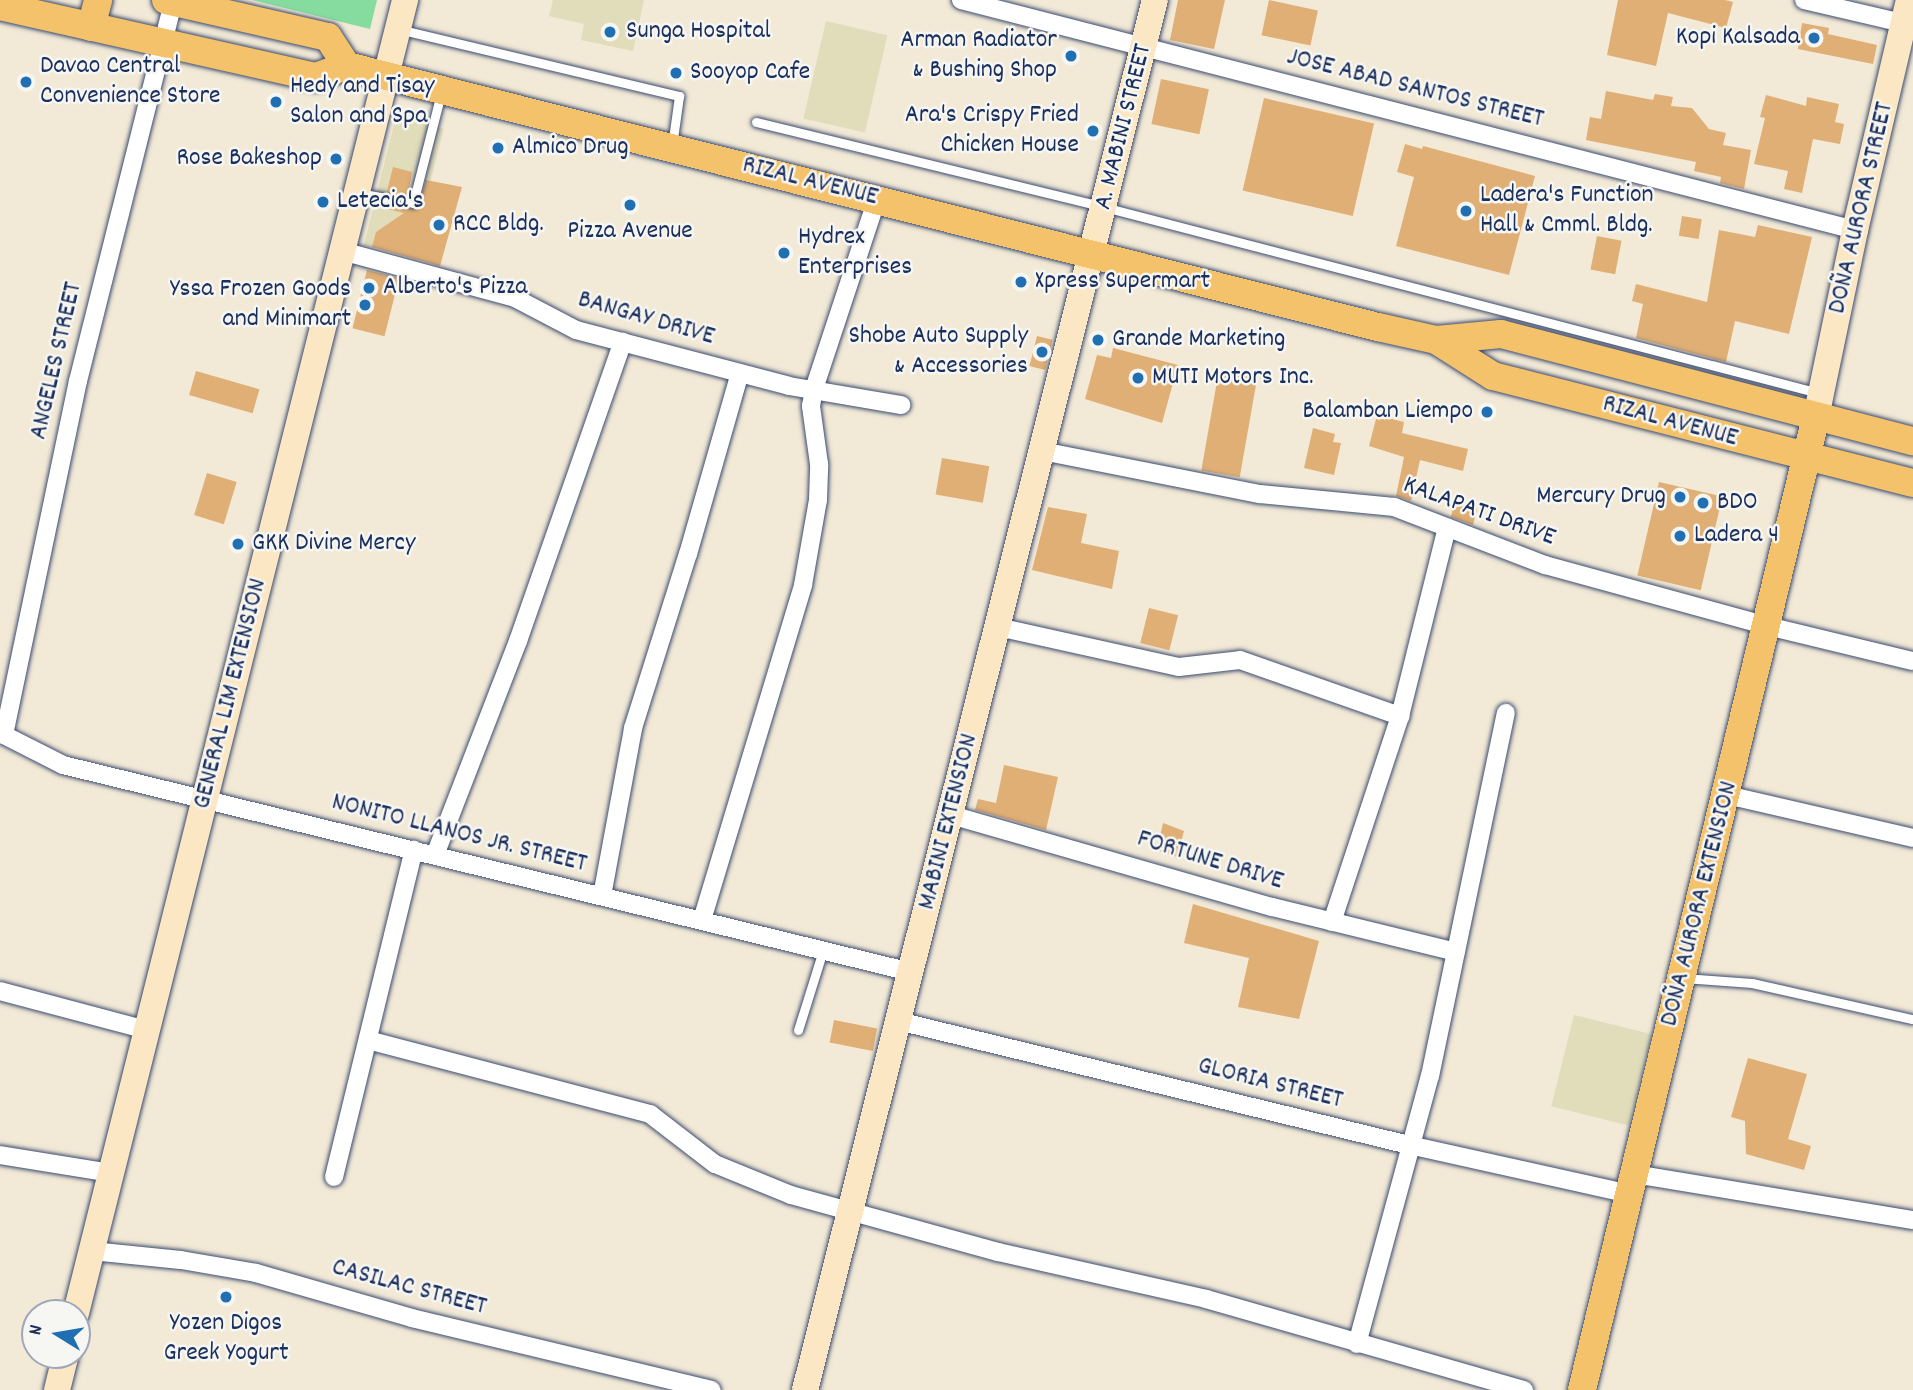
<!DOCTYPE html>
<meta charset="utf-8">
<style>
body{margin:0}
#map{position:relative;width:1913px;height:1390px;overflow:hidden;background:#f2e9d6;font-family:Dekko,sans-serif}
div>[style]{position:absolute}
.built>*{inset:0;background:#e1dcba;transform-origin:0 0}
.green>*{inset:0;background:#86dc9f}
.building>*{inset:0;background:#e0af75;transform-origin:0 0}
.roads{filter:drop-shadow(0 0 2px #3b4b70) drop-shadow(0 0 2px #3b4b70)}
.lane>*{height:9px;margin:-4.5px;padding:0 4.5px;transform-origin:4.5px;border-radius:4.5px;background:#fff}
.street>*{height:18px;margin:-9px;padding:0 9px;transform-origin:9px;border-radius:9px;background:#fff}
.secondary>*{height:26px;margin:-13px;padding:0 13px;transform-origin:13px;border-radius:13px;background:#fbe7c3}
.primary>*{height:28px;margin:-14px;padding:0 14px;transform-origin:14px;border-radius:14px;background:#f4c26a}
.dots>*{width:19px;height:19px;translate:-50% -50%;box-sizing:border-box;border:4px solid #f6f6f2;border-radius:50%}
span{translate:-50% -50%;white-space:nowrap;text-align:center;line-height:1.15;-webkit-text-stroke:5px #f6f6f2;paint-order:stroke}
.poi-label{font-size:26px;color:#1b2f5e}
.left{translate:0 -50%;text-align:left}
.right{translate:-100% -50%;text-align:right}
.street-label{font-size:26px;color:#1b2f5e}
.north{position:absolute;left:21px;top:1299px;width:70px;height:70px;box-sizing:border-box;background:#f6f6f2;border:2px solid #9ea6b7;border-radius:50%;rotate:281deg;font-size:19px;font-weight:700;line-height:28px;text-align:center;color:#1b2f5e}
.north::after{content:'';display:block;margin:auto;width:24px;height:32px;background:#1f6fb2;clip-path:polygon(50% 0,100% 100%,50% 72%,0 100%)}
</style>
<div id="map">
<div class="built">
<i style="clip-path:polygon(553px 0,644px 0,633px 51px,581px 40px,584px 24px,549px 16px)"></i>
<i style="left:826px;top:21px;width:63px;height:100px;rotate:13deg"></i>
<i style="left:396px;top:117px;width:49px;height:132px;rotate:14deg"></i>
<i style="left:1574px;top:1015px;width:80px;height:94px;rotate:14deg"></i>
</div>
<div class="green">
<i style="clip-path:polygon(252px 0,377px 0,370px 29px)"></i>
</div>
<div class="building">
<i style="clip-path:polygon(1178px 0,1225px 0,1214px 49px,1170px 40px)"></i>
<i style="left:1269px;top:0;width:50px;height:36px;rotate:12deg"></i>
<i style="clip-path:polygon(1618px 0,1725px 0,1733px 2px,1726px 28px,1668px 13px,1656px 66px,1607px 55px)"></i>
<i style="clip-path:polygon(1802px 23px,1829px 28px,1828px 34px,1877px 45px,1873px 64px,1798px 49px)"></i>
<i style="left:1161px;top:79px;width:49px;height:46px;rotate:12deg"></i>
<i style="clip-path:polygon(1606px 91px,1653px 100px,1655px 94px,1673px 97px,1671px 106px,1692px 108px,1709px 129px,1726px 133px,1723px 145px,1751px 150px,1744px 189px,1720px 183px,1721px 177px,1694px 171px,1696px 162px,1586px 140px,1590px 117px,1601px 119px)"></i>
<i style="clip-path:polygon(1766px 95px,1806px 106px,1807px 97px,1839px 104px,1835px 122px,1844px 124px,1840px 144px,1813px 139px,1802px 193px,1784px 189px,1788px 171px,1754px 164px,1765px 118px,1760px 117px)"></i>
<i style="left:1264px;top:98px;width:113px;height:95px;rotate:13deg"></i>
<i style="clip-path:polygon(1405px 144px,1422px 149px,1423px 146px,1535px 176px,1509px 275px,1396px 246px,1414px 177px,1397px 172px)"></i>
<i style="clip-path:polygon(393px 167px,412px 172px,408px 195px,402px 195px,398px 200px,403px 208px,418px 207px,426px 180px,462px 187px,440px 266px,372px 247px,376px 232px,404px 213px,383px 208px,393px 200px,387px 191px)"></i>
<i style="left:1682px;top:216px;width:20px;height:20px;rotate:9deg"></i>
<i style="clip-path:polygon(1758px 225px,1812px 237px,1789px 334px,1735px 321px,1726px 362px,1636px 338px,1643px 304px,1632px 301px,1636px 284px,1707px 302px,1719px 230px,1755px 237px)"></i>
<i style="left:1597px;top:236px;width:25px;height:34px;rotate:11deg"></i>
<i style="left:367px;top:270px;width:33px;height:60px;rotate:14deg"></i>
<i style="left:1037px;top:336px;width:16px;height:31px;rotate:14deg"></i>
<i style="clip-path:polygon(1113px 348px,1178px 365px,1162px 423px,1085px 399px,1097px 355px,1111px 358px)"></i>
<i style="left:1219px;top:370px;width:39px;height:102px;rotate:10deg"></i>
<i style="left:196px;top:371px;width:66px;height:25px;rotate:16deg"></i>
<i style="clip-path:polygon(1377px 415px,1404px 422px,1402px 433px,1468px 449px,1463px 471px,1420px 460px,1411px 501px,1396px 496px,1404px 457px,1369px 446px)"></i>
<i style="clip-path:polygon(1313px 428px,1335px 434px,1333px 442px,1341px 443px,1334px 475px,1304px 468px)"></i>
<i style="left:942px;top:458px;width:48px;height:37px;rotate:10deg"></i>
<i style="left:207px;top:473px;width:31px;height:44px;rotate:17deg"></i>
<i style="left:1659px;top:482px;width:65px;height:96px;rotate:13deg"></i>
<i style="clip-path:polygon(1454px 504px,1477px 509px,1473px 525px,1451px 517px)"></i>
<i style="clip-path:polygon(1048px 507px,1087px 514px,1081px 543px,1119px 551px,1112px 589px,1032px 570px)"></i>
<i style="left:1149px;top:608px;width:30px;height:36px;rotate:14deg"></i>
<i style="clip-path:polygon(1004px 765px,1058px 777px,1046px 830px,975px 810px,978px 799px,996px 803px)"></i>
<i style="clip-path:polygon(1163px 823px,1184px 831px,1177px 857px,1157px 850px)"></i>
<i style="clip-path:polygon(1193px 904px,1319px 941px,1299px 1019px,1238px 1007px,1249px 958px,1184px 943px)"></i>
<i style="left:834px;top:1020px;width:44px;height:23px;rotate:11deg"></i>
<i style="clip-path:polygon(1748px 1058px,1807px 1074px,1788px 1139px,1811px 1146px,1804px 1170px,1746px 1154px,1745px 1121px,1731px 1117px)"></i>
</div>
<div class="roads">
<div class="lane">
<i style="left:402px;top:30px;width:285px;rotate:13.4deg"></i>
<i style="left:679px;top:96px;width:50px;rotate:98deg"></i>
<i style="left:756px;top:122px;width:358px;rotate:13.7deg"></i>
<i style="left:1104px;top:207px;width:739px;rotate:14.58deg"></i>
<i style="left:358px;top:193px;width:28px;rotate:10deg"></i>
<i style="left:405px;top:201px;width:8px;rotate:14deg"></i>
<i style="left:413px;top:203px;width:114px;rotate:-75.7deg"></i>
<i style="left:1684px;top:978px;width:68px;rotate:4.2deg"></i>
<i style="left:1752px;top:983px;width:164px;rotate:12.7deg"></i>
<i style="left:798px;top:1030px;width:84px;rotate:-72.6deg"></i>
</div>
<div class="street">
<i style="left:961px;top:0;width:923px;rotate:14.43deg"></i>
<i style="left:1804px;top:0;width:102px;rotate:13.1deg"></i>
<i style="left:342px;top:251px;width:179px;rotate:15.2deg"></i>
<i style="left:515px;top:298px;width:69px;rotate:27.7deg"></i>
<i style="left:576px;top:330px;width:220px;rotate:14.7deg"></i>
<i style="left:789px;top:386px;width:114px;rotate:9.6deg"></i>
<i style="left:1042px;top:451px;width:222px;rotate:11.2deg"></i>
<i style="left:1260px;top:494px;width:135px;rotate:5.5deg"></i>
<i style="left:1394px;top:507px;width:162px;rotate:21deg"></i>
<i style="left:1545px;top:565px;width:231px;rotate:15.3deg"></i>
<i style="left:1768px;top:626px;width:149px;rotate:13.6deg"></i>
<i style="left:998px;top:627px;width:185px;rotate:12.5deg"></i>
<i style="left:1179px;top:667px;width:61px;rotate:-6.5deg"></i>
<i style="left:1240px;top:660px;width:170px;rotate:19.3deg"></i>
<i style="left:0;top:733px;width:71px;rotate:26.9deg"></i>
<i style="left:63px;top:765px;width:873px;rotate:13.72deg"></i>
<i style="left:4px;top:735px;width:362px;rotate:-78.2deg"></i>
<i style="left:78px;top:381px;width:391px;rotate:-75.9deg"></i>
<i style="left:1727px;top:795px;width:191px;rotate:13deg"></i>
<i style="left:951px;top:815px;width:334px;rotate:16deg"></i>
<i style="left:1272px;top:907px;width:189px;rotate:13.7deg"></i>
<i style="left:435px;top:855px;width:230px;rotate:-68.8deg"></i>
<i style="left:518px;top:641px;width:317px;rotate:-70.7deg"></i>
<i style="left:602px;top:896px;width:171px;rotate:-79.5deg"></i>
<i style="left:633px;top:728px;width:182px;rotate:-72.5deg"></i>
<i style="left:688px;top:554px;width:188px;rotate:-74deg"></i>
<i style="left:702px;top:920px;width:350px;rotate:-73.2deg"></i>
<i style="left:803px;top:585px;width:86px;rotate:-80deg"></i>
<i style="left:818px;top:500px;width:36px;rotate:-88deg"></i>
<i style="left:819px;top:464px;width:59px;rotate:-97.9deg"></i>
<i style="left:811px;top:406px;width:17px;rotate:-80deg"></i>
<i style="left:814px;top:389px;width:200px;rotate:-71.7deg"></i>
<i style="left:1332px;top:922px;width:217px;rotate:-71.7deg"></i>
<i style="left:1400px;top:716px;width:194px;rotate:-76deg"></i>
<i style="left:0;top:991px;width:152px;rotate:14.9deg"></i>
<i style="left:898px;top:1021px;width:526px;rotate:13.64deg"></i>
<i style="left:1409px;top:1145px;width:226px;rotate:12.5deg"></i>
<i style="left:368px;top:1040px;width:292px;rotate:14.7deg"></i>
<i style="left:650px;top:1114px;width:82px;rotate:37.6deg"></i>
<i style="left:715px;top:1164px;width:82px;rotate:22.2deg"></i>
<i style="left:791px;top:1195px;width:215px;rotate:15.4deg"></i>
<i style="left:998px;top:1252px;width:213px;rotate:12.7deg"></i>
<i style="left:1206px;top:1299px;width:331px;rotate:16deg"></i>
<i style="left:0;top:1155px;width:112px;rotate:9.2deg"></i>
<i style="left:1635px;top:1174px;width:282px;rotate:9.4deg"></i>
<i style="left:334px;top:1177px;width:337px;rotate:-76.3deg"></i>
<i style="left:92px;top:1251px;width:89px;rotate:5.8deg"></i>
<i style="left:181px;top:1260px;width:76px;rotate:9.8deg"></i>
<i style="left:256px;top:1273px;width:162px;rotate:16.1deg"></i>
<i style="left:412px;top:1318px;width:308px;rotate:13.5deg"></i>
<i style="left:1357px;top:1344px;width:278px;rotate:-74.8deg"></i>
<i style="left:1430px;top:1076px;width:371px;rotate:-78.2deg"></i>
</div>
<div class="secondary">
<i style="left:1816px;top:417px;width:191px;rotate:-78.2deg"></i>
<i style="left:1855px;top:230px;width:236px;rotate:-76.8deg"></i>
<i style="left:76px;top:1313px;width:1354px;rotate:-75.93deg"></i>
<i style="left:57px;top:1390px;width:36px;rotate:-76deg"></i>
<i style="left:805px;top:1390px;width:1433px;rotate:-75.87deg"></i>
</div>
<div class="primary">
<i style="left:166px;top:0;width:166px;rotate:12.9deg"></i>
<i style="left:328px;top:37px;width:35px;rotate:57deg"></i>
<i style="left:0;top:6px;width:324px;rotate:12.7deg"></i>
<i style="left:316px;top:77px;width:33px;rotate:-20deg"></i>
<i style="left:347px;top:66px;width:1064px;rotate:14.21deg"></i>
<i style="left:1378px;top:327px;width:59px;rotate:12.6deg"></i>
<i style="left:1436px;top:340px;width:65px;rotate:-5.3deg"></i>
<i style="left:1501px;top:334px;width:426px;rotate:14.6deg"></i>
<i style="left:91px;top:27px;width:28px;rotate:-75deg"></i>
<i style="left:1436px;top:340px;width:67px;rotate:32.3deg"></i>
<i style="left:1493px;top:376px;width:433px;rotate:14.3deg"></i>
<i style="left:1582px;top:1390px;width:1001px;rotate:-76.48deg"></i>
</div>
</div>
<div class="dots">
<i style="left:610px;top:32px;background:#1f6fb2"></i>
<i style="left:1814px;top:38px;background:#1f6fb2"></i>
<i style="left:1071px;top:56px;background:#1f6fb2"></i>
<i style="left:676px;top:73px;background:#1f6fb2"></i>
<i style="left:26px;top:82px;background:#1f6fb2"></i>
<i style="left:276px;top:102px;background:#1f6fb2"></i>
<i style="left:1093px;top:131px;background:#1f6fb2"></i>
<i style="left:498px;top:148px;background:#1f6fb2"></i>
<i style="left:336px;top:159px;background:#1f6fb2"></i>
<i style="left:323px;top:202px;background:#1f6fb2"></i>
<i style="left:630px;top:205px;background:#1f6fb2"></i>
<i style="left:1466px;top:211px;background:#1f6fb2"></i>
<i style="left:439px;top:225px;background:#1f6fb2"></i>
<i style="left:784px;top:253px;background:#1f6fb2"></i>
<i style="left:1021px;top:282px;background:#1f6fb2"></i>
<i style="left:369px;top:288px;background:#1f6fb2"></i>
<i style="left:365px;top:305px;background:#1f6fb2"></i>
<i style="left:1098px;top:340px;background:#1f6fb2"></i>
<i style="left:1042px;top:352px;background:#1f6fb2"></i>
<i style="left:1138px;top:378px;background:#1f6fb2"></i>
<i style="left:1487px;top:412px;background:#1f6fb2"></i>
<i style="left:1680px;top:497px;background:#1f6fb2"></i>
<i style="left:1703px;top:503px;background:#1f6fb2"></i>
<i style="left:1680px;top:536px;background:#1f6fb2"></i>
<i style="left:238px;top:544px;background:#1f6fb2"></i>
<i style="left:226px;top:1297px;background:#1f6fb2"></i>
</div>
<div class="poi-label">
<span class="left" style="left:626px;top:32px">Sunga Hospital</span>
<span class="right" style="left:1800px;top:38px">Kopi Kalsada</span>
<span class="right" style="left:1057px;top:56px">Arman Radiator<br>&amp; Bushing Shop</span>
<span class="left" style="left:40px;top:82px">Davao Central<br>Convenience Store</span>
<span class="left" style="left:690px;top:73px">Sooyop Cafe</span>
<span class="left" style="left:290px;top:102px">Hedy and Tisay<br>Salon and Spa</span>
<span class="right" style="left:1079px;top:131px">Ara's Crispy Fried<br>Chicken House</span>
<span class="left" style="left:512px;top:148px">Almico Drug</span>
<span class="right" style="left:322px;top:159px">Rose Bakeshop</span>
<span class="left" style="left:1480px;top:211px">Ladera's Function<br>Hall &amp; Cmml. Bldg.</span>
<span class="left" style="left:337px;top:202px">Letecia's</span>
<span class="left" style="left:453px;top:225px">RCC Bldg.</span>
<span style="left:630px;top:232px">Pizza Avenue</span>
<span class="left" style="left:798px;top:253px">Hydrex<br>Enterprises</span>
<span class="left" style="left:1035px;top:282px">Xpress Supermart</span>
<span class="left" style="left:383px;top:288px">Alberto's Pizza</span>
<span class="right" style="left:351px;top:305px">Yssa Frozen Goods<br>and Minimart</span>
<span class="right" style="left:1028px;top:352px">Shobe Auto Supply<br>&amp; Accessories</span>
<span class="left" style="left:1112px;top:340px">Grande Marketing</span>
<span class="left" style="left:1152px;top:378px">MUTI Motors Inc.</span>
<span class="right" style="left:1473px;top:412px">Balamban Liempo</span>
<span class="right" style="left:1666px;top:497px">Mercury Drug</span>
<span class="left" style="left:1717px;top:503px">BDO</span>
<span class="left" style="left:1694px;top:536px">Ladera 4</span>
<span class="left" style="left:252px;top:544px">GKK Divine Mercy</span>
<span style="left:226px;top:1339px">Yozen Digos<br>Greek Yogurt</span>
</div>
<div class="street-label">
<span style="left:1415px;top:89px;rotate:14deg">JOSE ABAD SANTOS STREET</span>
<span style="left:1124px;top:127px;rotate:-76deg">A. MABINI STREET</span>
<span style="left:810px;top:182px;rotate:14deg">RIZAL AVENUE</span>
<span style="left:1862px;top:208px;rotate:-77deg">DOÑA AURORA STREET</span>
<span style="left:646px;top:319px;rotate:16deg">BANGAY DRIVE</span>
<span style="left:57px;top:361px;rotate:-77deg">ANGELES STREET</span>
<span style="left:1670px;top:422px;rotate:15deg">RIZAL AVENUE</span>
<span style="left:1479px;top:512px;rotate:20deg">KALAPATI DRIVE</span>
<span style="left:231px;top:694px;rotate:-76deg">GENERAL LIM EXTENSION</span>
<span style="left:949px;top:822px;rotate:-76deg">MABINI EXTENSION</span>
<span style="left:459px;top:834px;rotate:14deg">NONITO LLANOS JR. STREET</span>
<span style="left:1210px;top:861px;rotate:17deg">FORTUNE DRIVE</span>
<span style="left:1700px;top:904px;rotate:-76deg">DOÑA AURORA EXTENSION</span>
<span style="left:1270px;top:1084px;rotate:14deg">GLORIA STREET</span>
<span style="left:409px;top:1288px;rotate:15deg">CASILAC STREET</span>
</div>
<div class="north">N</div>
</div>
